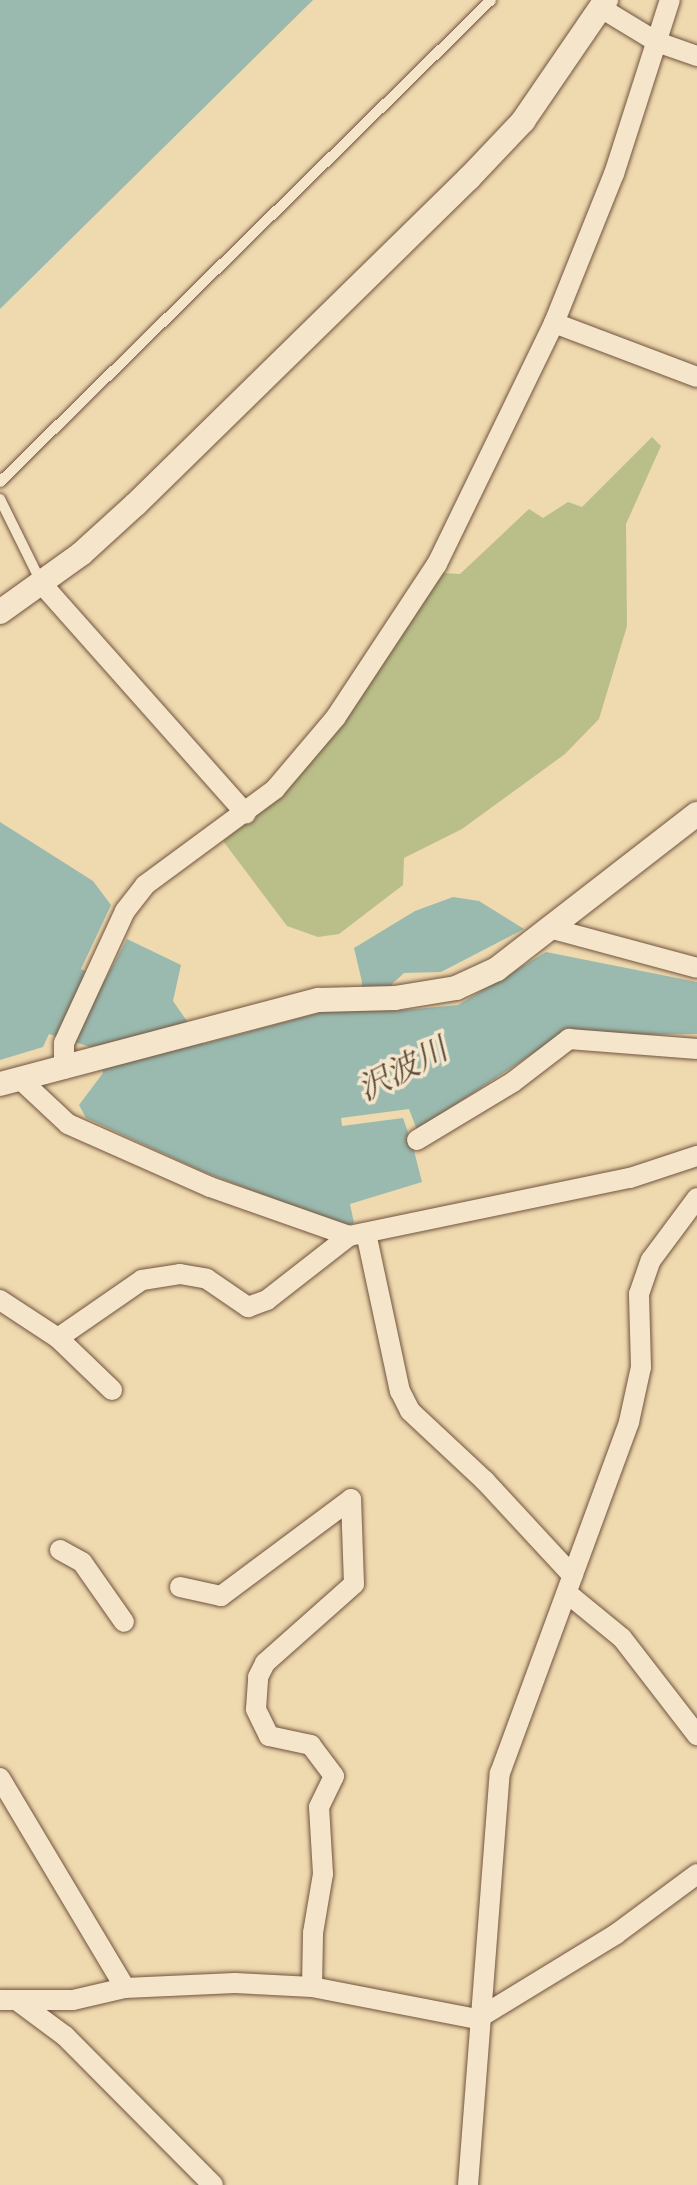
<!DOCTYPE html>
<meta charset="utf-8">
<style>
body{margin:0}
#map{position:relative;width:697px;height:2185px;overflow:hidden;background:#efd9af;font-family:"Old Standard TT","Noto Serif JP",serif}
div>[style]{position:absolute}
.green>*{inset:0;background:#babf8a}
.water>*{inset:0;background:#9abaaf}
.pier>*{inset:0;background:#efd9af}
.roads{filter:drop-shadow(0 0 2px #71543e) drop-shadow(0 0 2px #71543e)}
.service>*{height:10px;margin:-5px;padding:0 5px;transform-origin:5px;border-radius:5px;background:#f5e6cb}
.minor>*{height:20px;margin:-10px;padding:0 10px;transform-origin:10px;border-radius:10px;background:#f5e6cb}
.tertiary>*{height:24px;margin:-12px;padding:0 12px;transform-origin:12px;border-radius:12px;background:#f5e6cb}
span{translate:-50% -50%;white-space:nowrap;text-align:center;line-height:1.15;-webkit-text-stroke:7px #f5e6cb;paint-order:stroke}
.water-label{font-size:32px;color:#5c4c3e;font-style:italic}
</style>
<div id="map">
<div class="green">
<i style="clip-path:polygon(652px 437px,661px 446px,626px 524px,627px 626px,599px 719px,565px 754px,462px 829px,404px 858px,403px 885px,339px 934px,318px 937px,287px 926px,223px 841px,278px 797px,442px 573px,460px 574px,529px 509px,543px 518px,568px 502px,582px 507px)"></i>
</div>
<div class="water">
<i style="clip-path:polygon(0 0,313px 0,0 309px)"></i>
<i style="clip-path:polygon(0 822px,93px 881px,111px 905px,81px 969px,105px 980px,127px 939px,181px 965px,173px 1001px,203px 1044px,322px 1012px,361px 1010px,362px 982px,354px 948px,415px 911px,453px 897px,479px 901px,524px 929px,441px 972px,404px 973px,392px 984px,393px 1011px,458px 1005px,546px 952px,697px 982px,697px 1034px,559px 1036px,410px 1135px,422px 1182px,350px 1204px,354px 1223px,345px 1226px,204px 1172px,86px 1118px,79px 1105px,103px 1073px,97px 1049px,49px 1034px,43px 1047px,0 1060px)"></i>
</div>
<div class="pier">
<i style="clip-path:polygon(409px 1109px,417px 1130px,409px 1135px,403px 1118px,342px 1126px,341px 1118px)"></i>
</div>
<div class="roads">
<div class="service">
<i style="left:0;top:482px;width:688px;rotate:-44.47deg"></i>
<i style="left:0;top:499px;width:93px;rotate:63.7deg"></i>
</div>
<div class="minor">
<i style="left:601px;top:8px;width:66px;rotate:31.3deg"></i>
<i style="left:657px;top:42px;width:42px;rotate:19.3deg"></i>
<i style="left:554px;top:323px;width:153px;rotate:20.7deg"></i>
<i style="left:42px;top:584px;width:307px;rotate:48.4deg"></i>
<i style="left:549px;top:928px;width:153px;rotate:15.1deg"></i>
<i style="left:64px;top:1069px;width:26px;rotate:-90deg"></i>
<i style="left:64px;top:1043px;width:145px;rotate:-65.2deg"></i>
<i style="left:125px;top:911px;width:33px;rotate:-52deg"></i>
<i style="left:145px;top:885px;width:162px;rotate:-36.4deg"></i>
<i style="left:275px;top:789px;width:94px;rotate:-49.7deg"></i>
<i style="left:336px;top:717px;width:183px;rotate:-56.6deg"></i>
<i style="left:437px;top:564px;width:268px;rotate:-64.1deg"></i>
<i style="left:554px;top:323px;width:161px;rotate:-68.1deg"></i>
<i style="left:614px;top:174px;width:183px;rotate:-72.2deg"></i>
<i style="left:22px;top:1081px;width:63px;rotate:43.1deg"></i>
<i style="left:68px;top:1124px;width:155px;rotate:23.9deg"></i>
<i style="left:210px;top:1187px;width:147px;rotate:19.4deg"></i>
<i style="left:417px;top:1140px;width:112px;rotate:-31.1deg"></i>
<i style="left:513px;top:1082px;width:71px;rotate:-37.5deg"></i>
<i style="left:569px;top:1039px;width:128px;rotate:4.5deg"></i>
<i style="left:366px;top:1233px;width:162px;rotate:77.9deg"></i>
<i style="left:400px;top:1391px;width:22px;rotate:63deg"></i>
<i style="left:410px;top:1411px;width:103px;rotate:43deg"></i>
<i style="left:485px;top:1481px;width:129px;rotate:47.2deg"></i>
<i style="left:0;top:1300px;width:69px;rotate:33.2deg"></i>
<i style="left:58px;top:1338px;width:102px;rotate:-34.6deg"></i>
<i style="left:142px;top:1280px;width:38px;rotate:-9deg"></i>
<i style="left:180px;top:1274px;width:27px;rotate:10deg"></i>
<i style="left:207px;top:1279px;width:50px;rotate:34.3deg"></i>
<i style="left:248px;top:1307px;width:20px;rotate:-20deg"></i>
<i style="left:267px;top:1300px;width:104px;rotate:-38deg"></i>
<i style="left:349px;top:1236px;width:287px;rotate:-11.7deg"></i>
<i style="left:630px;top:1178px;width:71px;rotate:-18.2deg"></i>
<i style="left:58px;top:1338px;width:75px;rotate:43.9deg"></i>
<i style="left:60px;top:1550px;width:25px;rotate:29deg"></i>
<i style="left:82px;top:1562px;width:73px;rotate:55deg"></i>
<i style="left:180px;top:1587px;width:42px;rotate:12.4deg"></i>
<i style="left:221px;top:1596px;width:162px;rotate:-36.7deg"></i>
<i style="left:567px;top:1593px;width:71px;rotate:39.3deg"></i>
<i style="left:622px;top:1638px;width:123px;rotate:52.3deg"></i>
<i style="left:0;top:1778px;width:244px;rotate:59.2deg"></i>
<i style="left:312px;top:1987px;width:54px;rotate:-88.9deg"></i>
<i style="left:313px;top:1933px;width:60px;rotate:-80.4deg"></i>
<i style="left:323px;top:1874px;width:67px;rotate:-93.4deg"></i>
<i style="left:319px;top:1807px;width:34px;rotate:-64deg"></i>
<i style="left:334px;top:1776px;width:39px;rotate:-127deg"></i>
<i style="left:311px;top:1745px;width:43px;rotate:-167.9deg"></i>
<i style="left:269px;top:1736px;width:30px;rotate:-116deg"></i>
<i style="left:256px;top:1709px;width:32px;rotate:-86deg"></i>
<i style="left:258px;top:1677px;width:16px;rotate:-63deg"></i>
<i style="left:265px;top:1663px;width:119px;rotate:-41.6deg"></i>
<i style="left:354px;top:1584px;width:85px;rotate:-92deg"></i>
<i style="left:0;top:2000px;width:73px"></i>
<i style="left:73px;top:2000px;width:53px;rotate:-13deg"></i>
<i style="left:125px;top:1988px;width:110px;rotate:-2.6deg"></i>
<i style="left:235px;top:1983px;width:77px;rotate:3deg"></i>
<i style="left:312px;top:1987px;width:168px;rotate:11deg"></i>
<i style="left:477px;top:2019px;width:163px;rotate:-31.4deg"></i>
<i style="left:616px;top:1934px;width:101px;rotate:-36.5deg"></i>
<i style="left:19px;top:2002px;width:57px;rotate:36.5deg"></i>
<i style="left:65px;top:2036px;width:210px;rotate:45.2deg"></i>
<i style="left:468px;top:2185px;width:413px;rotate:-85.6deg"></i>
<i style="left:500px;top:1773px;width:374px;rotate:-69.8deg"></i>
<i style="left:629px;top:1422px;width:56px;rotate:-77.7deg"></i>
<i style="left:641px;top:1367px;width:73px;rotate:-91.6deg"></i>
<i style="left:639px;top:1294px;width:36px;rotate:-71deg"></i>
<i style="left:651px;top:1260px;width:77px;rotate:-53.4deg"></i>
</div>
<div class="tertiary">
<i style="left:0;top:612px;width:100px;rotate:-35.6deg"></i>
<i style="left:81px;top:554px;width:74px;rotate:-42.3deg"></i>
<i style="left:136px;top:504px;width:466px;rotate:-44.4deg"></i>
<i style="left:469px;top:178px;width:79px;rotate:-46.5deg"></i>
<i style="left:523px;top:121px;width:147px;rotate:-55.6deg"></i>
<i style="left:0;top:1084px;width:330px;rotate:-14.8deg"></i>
<i style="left:319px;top:1000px;width:76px;rotate:-1.5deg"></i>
<i style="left:395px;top:998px;width:62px;rotate:-9.3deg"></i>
<i style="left:456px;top:988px;width:45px;rotate:-24.9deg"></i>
<i style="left:497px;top:969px;width:253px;rotate:-37.8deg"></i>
</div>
</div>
<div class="water-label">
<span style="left:404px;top:1072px;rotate:-28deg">沢波川</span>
</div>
</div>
